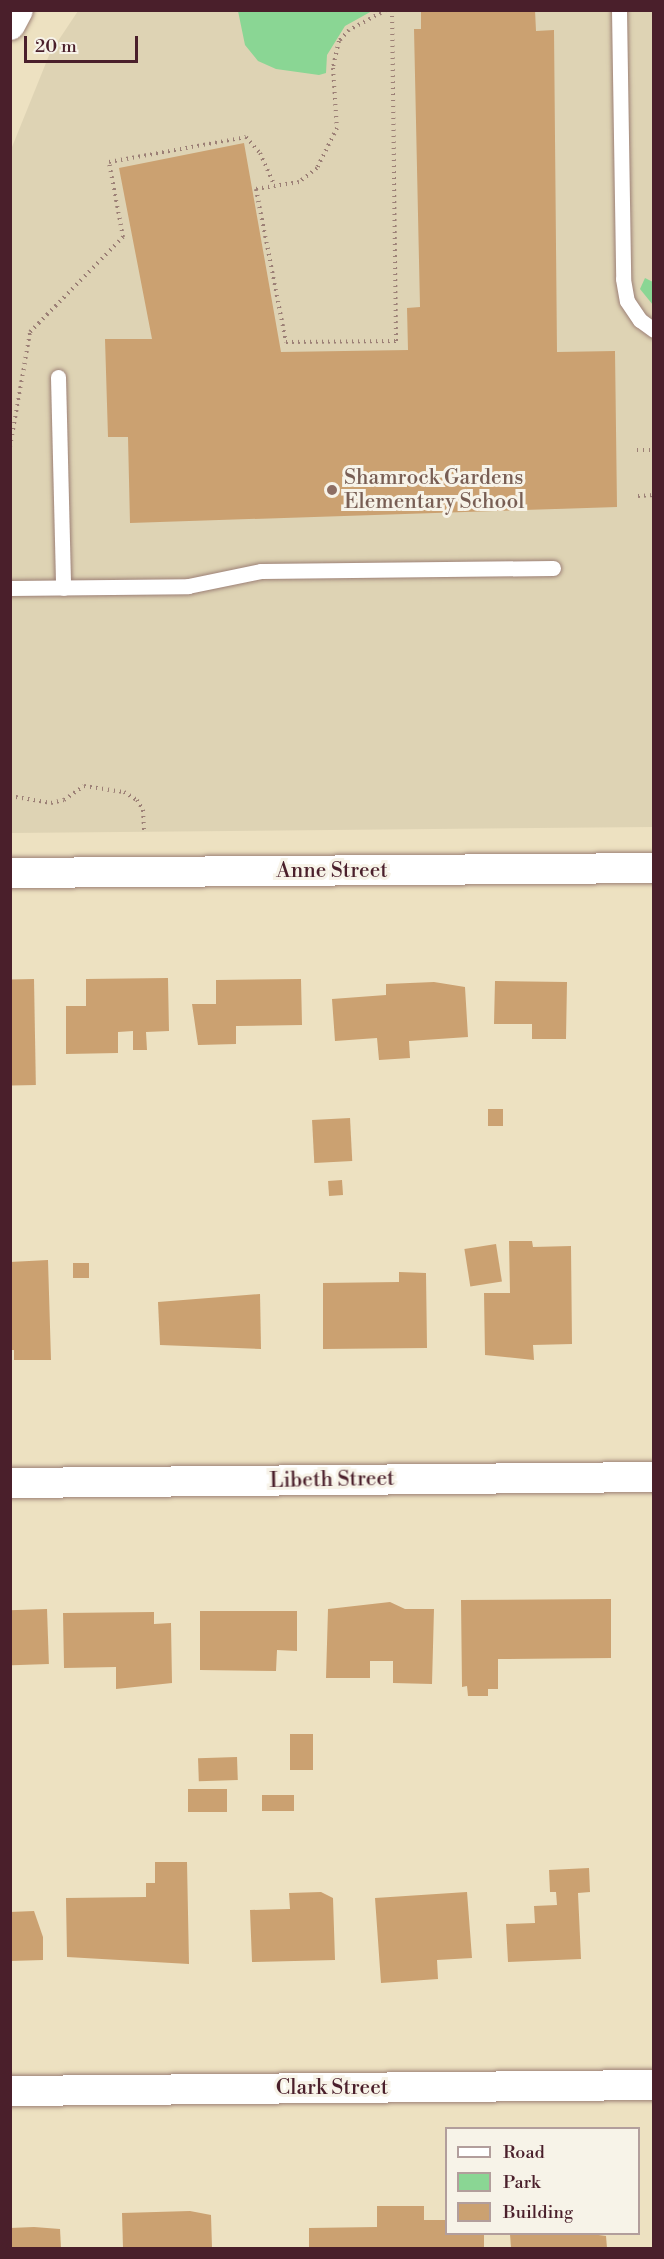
<!DOCTYPE html>
<style>
body{margin:0}
#map{position:relative;width:664px;height:2259px;overflow:hidden;background:#ede1c1;font-family:"Libre Bodoni",serif}
div>[style]{position:absolute}
.built>*{inset:0;background:#ded3b4}
.green>*{inset:0;background:#8ad694}
.building>*{inset:0;background:#cba171;transform-origin:0 0}
.path>*{height:4px;margin-top:-2px;transform-origin:0;background:repeating-linear-gradient(90deg,#9c8076 0 1.5px,transparent 0 6px)}
.roads{filter:drop-shadow(0 0 2px #9c8076) drop-shadow(0 0 2px #9c8076)}
.lane>*{height:15px;margin:-7.5px;padding:0 7.5px;transform-origin:7.5px;border-radius:7.5px;background:#fff}
.street>*{height:30px;margin:-15px;padding:0 15px;transform-origin:15px;border-radius:15px;background:#fff}
.dots>*{width:16px;height:16px;translate:-50% -50%;box-sizing:border-box;border:3px solid #f7f3e8;border-radius:50%}
span{translate:-50% -50%;white-space:nowrap;text-align:center;line-height:1.15;-webkit-text-stroke:6px #f7f3e8;paint-order:stroke}
.education-label{font-size:21px;color:#785e54}
.left{translate:0 -50%;text-align:left}
.street-label{font-size:21px;color:#4a1f2b}
.frame{position:absolute;inset:0;border:12px solid #4a1f2b;pointer-events:none}
.legend{position:absolute;left:445px;top:2127px;width:195px;height:108px;box-sizing:border-box;background:#f7f3e8;border:2px solid #b29e9c;margin:0;padding:8px 10px;list-style:none;font-size:18px;color:#4a1f2b}
.legend li{display:flex;align-items:center;gap:12px;height:30px}
.legend b{width:30px;border:2px solid #b29e9c}
.scale{position:absolute;left:24px;top:36px;width:114px;height:27px;box-sizing:border-box;border:3px solid #4a1f2b;border-top:0;padding-left:8px;font-size:18px;line-height:21px;white-space:nowrap;color:#4a1f2b;-webkit-text-stroke:4px #f7f3e8;paint-order:stroke}
</style>
<div id="map">
<div class="built">
<i style="clip-path:polygon(78px 11px,653px 11px,653px 827px,11px 833px,10px 152px,50px 53px)"></i>
</div>
<div class="green">
<i style="clip-path:polygon(238px 11px,238px 10px,372px 11px,345px 26px,327px 55px,326px 73px,319px 75px,276px 69px,258px 61px,245px 45px)"></i>
<i style="clip-path:polygon(645px 278px,653px 282px,653px 305px,640px 289px)"></i>
</div>
<div class="building">
<i style="clip-path:polygon(421px 10px,535px 10px,536px 31px,554px 30px,557px 352px,615px 351px,617px 507px,130px 523px,128px 437px,108px 437px,105px 339px,152px 339px,119px 168px,244px 143px,281px 352px,408px 350px,407px 308px,420px 307px,414px 29px,421px 29px)"></i>
<i style="clip-path:polygon(168px 978px,169px 1031px,146px 1032px,147px 1050px,133px 1050px,133px 1031px,118px 1032px,118px 1053px,66px 1054px,66px 1006px,86px 1006px,86px 979px)"></i>
<i style="left:34px;top:979px;width:106px;height:24px;rotate:89deg"></i>
<i style="clip-path:polygon(301px 979px,302px 1025px,236px 1026px,236px 1044px,198px 1045px,192px 1004px,216px 1004px,216px 980px)"></i>
<i style="clip-path:polygon(495px 981px,567px 982px,566px 1039px,532px 1039px,532px 1024px,494px 1024px)"></i>
<i style="clip-path:polygon(434px 982px,465px 987px,468px 1037px,409px 1041px,410px 1058px,379px 1060px,377px 1038px,335px 1041px,332px 999px,386px 995px,386px 984px)"></i>
<i style="left:488px;top:1109px;width:15px;height:17px"></i>
<i style="left:350px;top:1118px;width:43px;height:38px;rotate:87deg"></i>
<i style="left:342px;top:1180px;width:15px;height:14px;rotate:86deg"></i>
<i style="clip-path:polygon(509px 1241px,532px 1241px,533px 1247px,571px 1246px,572px 1344px,533px 1345px,534px 1360px,485px 1355px,484px 1293px,510px 1293px)"></i>
<i style="left:496px;top:1244px;width:38px;height:32px;rotate:81deg"></i>
<i style="clip-path:polygon(48px 1260px,51px 1360px,14px 1360px,14px 1350px,10px 1350px,10px 1262px)"></i>
<i style="left:73px;top:1263px;width:16px;height:15px"></i>
<i style="clip-path:polygon(399px 1272px,426px 1273px,427px 1348px,323px 1349px,323px 1283px,399px 1282px)"></i>
<i style="clip-path:polygon(260px 1294px,261px 1349px,160px 1345px,158px 1302px)"></i>
<i style="clip-path:polygon(611px 1599px,611px 1658px,498px 1659px,498px 1689px,488px 1689px,488px 1696px,468px 1696px,467px 1686px,462px 1687px,461px 1600px)"></i>
<i style="clip-path:polygon(390px 1602px,405px 1609px,434px 1609px,432px 1684px,393px 1683px,393px 1661px,370px 1661px,370px 1678px,326px 1678px,328px 1609px)"></i>
<i style="left:47px;top:1609px;width:55px;height:37px;rotate:88deg"></i>
<i style="clip-path:polygon(200px 1611px,297px 1611px,297px 1651px,277px 1650px,276px 1671px,200px 1670px)"></i>
<i style="clip-path:polygon(154px 1612px,154px 1624px,171px 1623px,172px 1683px,116px 1689px,116px 1667px,64px 1668px,63px 1613px)"></i>
<i style="left:290px;top:1734px;width:23px;height:36px"></i>
<i style="left:237px;top:1757px;width:23px;height:39px;rotate:88deg"></i>
<i style="left:227px;top:1789px;width:23px;height:39px;rotate:90deg"></i>
<i style="left:262px;top:1795px;width:32px;height:16px"></i>
<i style="clip-path:polygon(155px 1862px,187px 1862px,189px 1964px,67px 1957px,66px 1898px,146px 1897px,146px 1883px,155px 1883px)"></i>
<i style="clip-path:polygon(589px 1868px,590px 1892px,578px 1893px,581px 1959px,508px 1962px,506px 1924px,535px 1923px,534px 1906px,557px 1905px,556px 1892px,550px 1892px,549px 1870px)"></i>
<i style="clip-path:polygon(321px 1892px,333px 1898px,335px 1960px,252px 1962px,250px 1910px,290px 1909px,289px 1893px)"></i>
<i style="clip-path:polygon(467px 1892px,472px 1958px,437px 1960px,438px 1979px,381px 1983px,375px 1898px)"></i>
<i style="clip-path:polygon(34px 1911px,43px 1937px,43px 1960px,10px 1961px,10px 1912px)"></i>
<i style="clip-path:polygon(377px 2206px,424px 2206px,424px 2220px,446px 2220px,446px 2234px,484px 2234px,484px 2248px,309px 2248px,309px 2228px,377px 2227px)"></i>
<i style="clip-path:polygon(190px 2211px,211px 2215px,212px 2248px,123px 2248px,122px 2213px)"></i>
<i style="clip-path:polygon(34px 2227px,60px 2229px,61px 2248px,10px 2248px,10px 2228px)"></i>
<i style="clip-path:polygon(510px 2234px,591px 2234px,606px 2236px,607px 2248px,511px 2248px)"></i>
</div>
<div class="path">
<i style="left:386px;top:10px;width:42px;rotate:151.6deg"></i>
<i style="left:349px;top:30px;width:15px;rotate:132deg"></i>
<i style="left:339px;top:41px;width:28px;rotate:103deg"></i>
<i style="left:333px;top:68px;width:60px;rotate:86.2deg"></i>
<i style="left:337px;top:128px;width:45px;rotate:116.6deg"></i>
<i style="left:317px;top:168px;width:23px;rotate:142deg"></i>
<i style="left:299px;top:182px;width:44px;rotate:170.8deg"></i>
<i style="left:256px;top:189px;width:156px;rotate:78.9deg"></i>
<i style="left:286px;top:342px;width:110px;rotate:-0.5deg"></i>
<i style="left:396px;top:341px;width:331px;rotate:-90.7deg"></i>
<i style="left:10px;top:447px;width:117px;rotate:-80.1deg"></i>
<i style="left:30px;top:332px;width:133px;rotate:-45.6deg"></i>
<i style="left:123px;top:237px;width:76px;rotate:-100.6deg"></i>
<i style="left:109px;top:162px;width:139px;rotate:-10.3deg"></i>
<i style="left:246px;top:137px;width:21px;rotate:49deg"></i>
<i style="left:260px;top:153px;width:36px;rotate:66deg"></i>
<i style="left:637px;top:450px;width:17px"></i>
<i style="left:638px;top:496px;width:16px;rotate:-4deg"></i>
<i style="left:10px;top:796px;width:42px;rotate:9.7deg"></i>
<i style="left:51px;top:803px;width:13px;rotate:-13deg"></i>
<i style="left:64px;top:800px;width:24px;rotate:-35deg"></i>
<i style="left:84px;top:786px;width:40px;rotate:8.5deg"></i>
<i style="left:124px;top:792px;width:15px;rotate:32deg"></i>
<i style="left:137px;top:800px;width:12px;rotate:59deg"></i>
<i style="left:143px;top:810px;width:21px;rotate:87deg"></i>
</div>
<div class="roads">
<div class="lane">
<i style="left:619px;top:10px;width:269px;rotate:89.1deg"></i>
<i style="left:623px;top:279px;width:22px;rotate:80deg"></i>
<i style="left:627px;top:301px;width:23px;rotate:56deg"></i>
<i style="left:640px;top:320px;width:17px;rotate:36deg"></i>
<i style="left:58px;top:377px;width:211px;rotate:88.6deg"></i>
<i style="left:10px;top:588px;width:178px;rotate:-0.6deg"></i>
<i style="left:188px;top:586px;width:75px;rotate:-11.6deg"></i>
<i style="left:261px;top:571px;width:292px;rotate:-0.6deg"></i>
</div>
<div class="street">
<i style="left:10px;top:25px;width:17px;rotate:-62deg"></i>
<i style="left:10px;top:873px;width:644px;rotate:-0.44deg"></i>
<i style="left:10px;top:1483px;width:644px;rotate:-0.53deg"></i>
<i style="left:10px;top:2091px;width:644px;rotate:-0.53deg"></i>
</div>
</div>
<div class="dots">
<i style="left:332px;top:490px;background:#8d6e63"></i>
</div>
<div class="education-label">
<span class="left" style="left:344px;top:490px">Shamrock Gardens<br>Elementary School</span>
</div>
<div class="street-label">
<span style="left:332px;top:871px">Anne Street</span>
<span style="left:332px;top:1480px;rotate:-1deg">Libeth Street</span>
<span style="left:332px;top:2088px">Clark Street</span>
</div>
<div class="frame"></div>
<ul class="legend">
<li><b style="height:8px;background:#fff"></b>Road</li>
<li><b style="height:16px;background:#8ad694"></b>Park</li>
<li><b style="height:16px;background:#cba171"></b>Building</li>
</ul>
<div class="scale">20 m</div>
</div>
